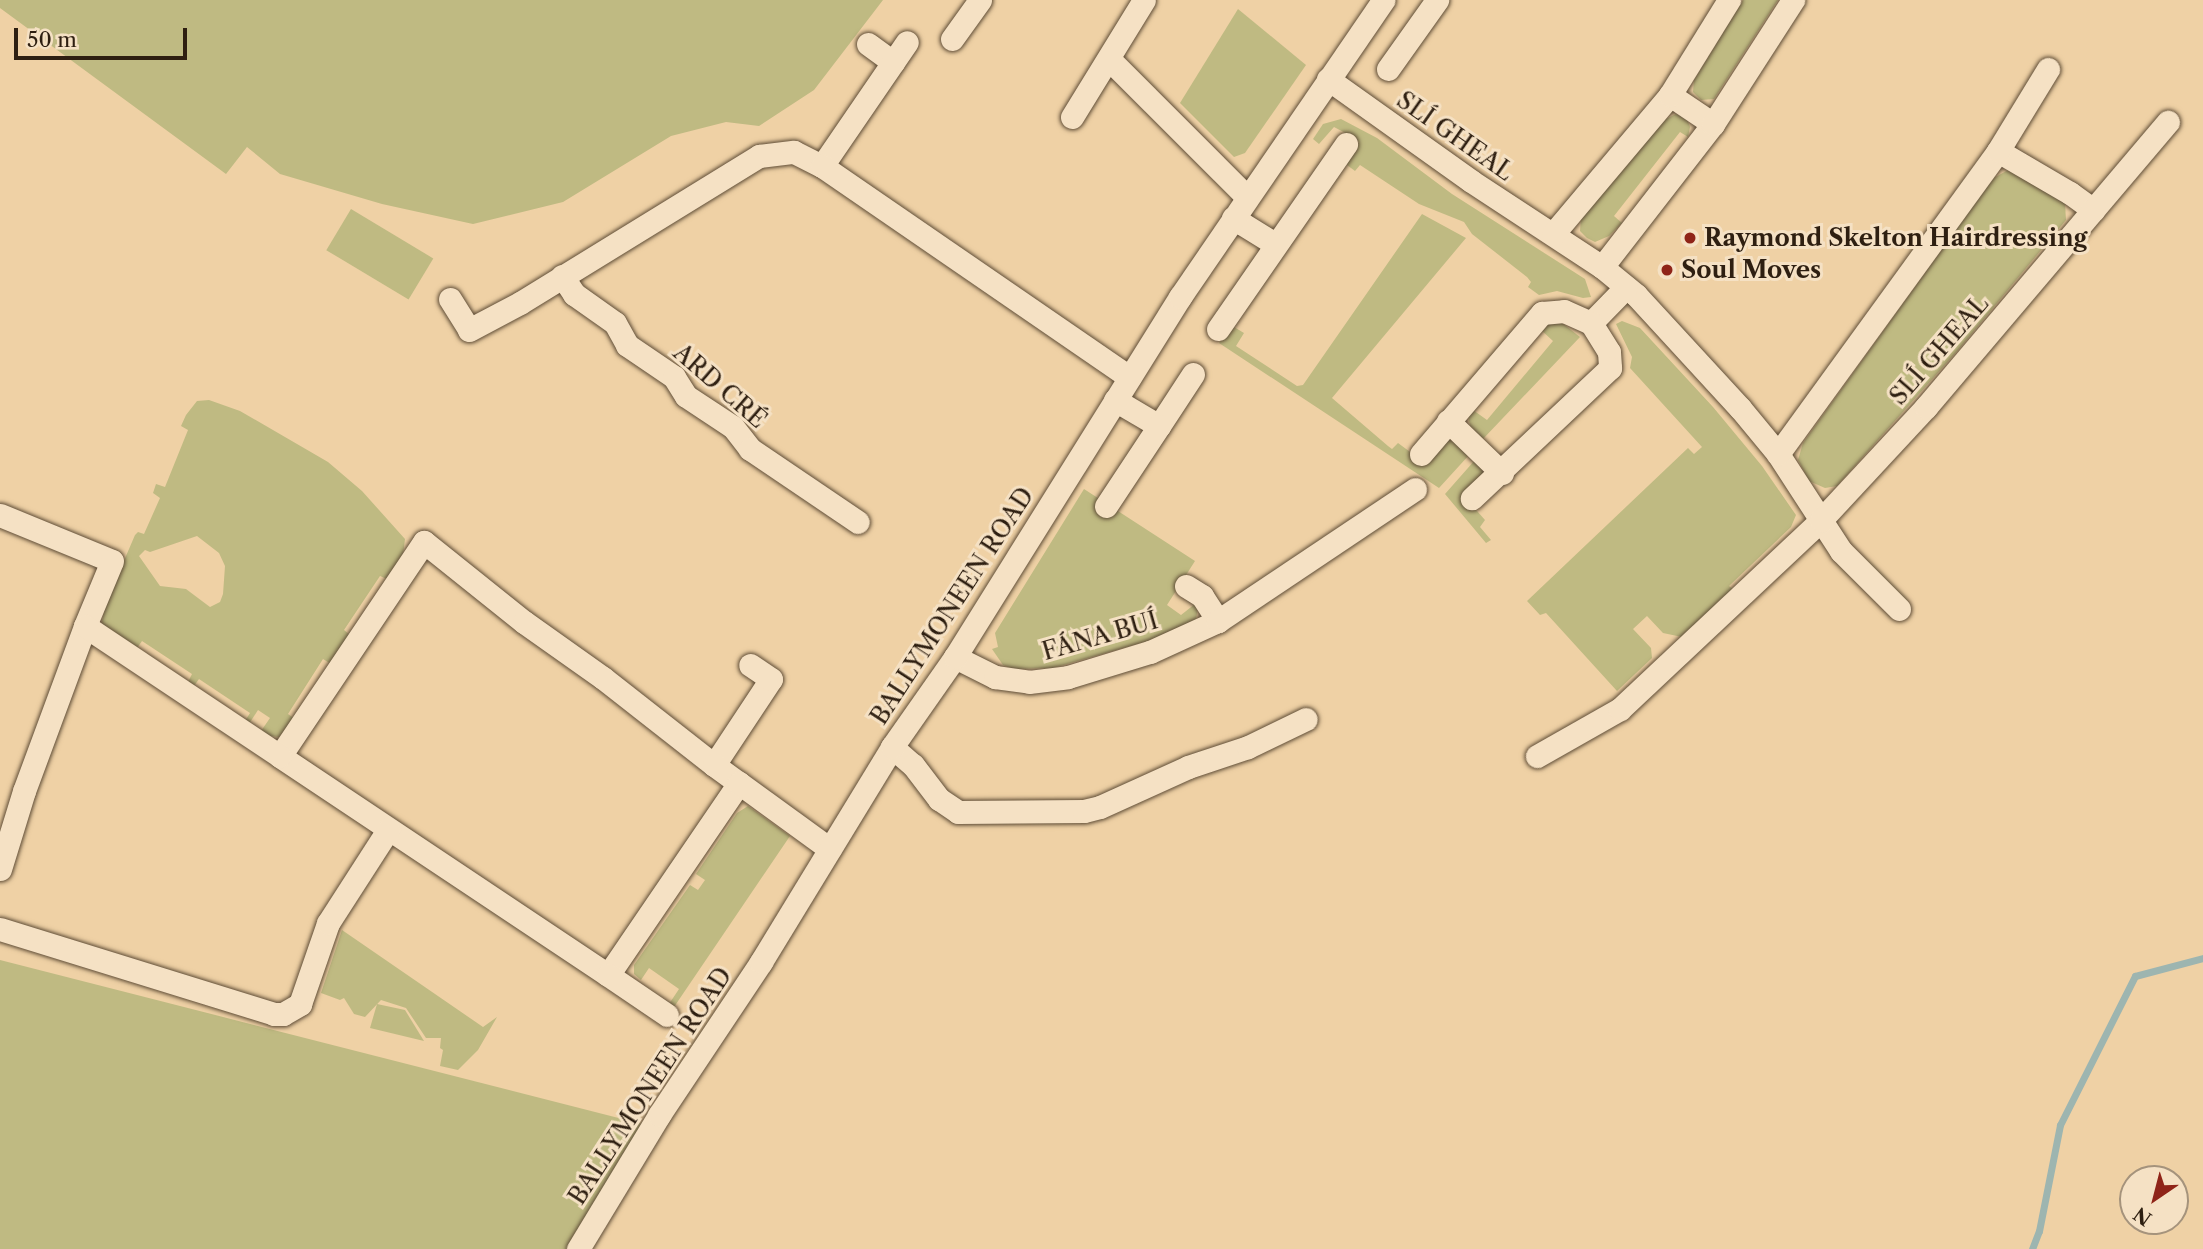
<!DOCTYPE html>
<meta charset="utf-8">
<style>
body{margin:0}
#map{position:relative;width:2203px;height:1249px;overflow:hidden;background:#efd1a5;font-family:"Libre Caslon Text",serif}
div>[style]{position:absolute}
.green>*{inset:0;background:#bfba82;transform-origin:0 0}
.stream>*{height:7px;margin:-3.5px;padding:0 3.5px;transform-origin:3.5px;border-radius:3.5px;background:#9db5b0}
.roads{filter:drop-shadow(0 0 2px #5e4c36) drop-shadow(0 0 2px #5e4c36)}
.minor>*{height:23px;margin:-11.5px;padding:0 11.5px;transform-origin:11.5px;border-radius:11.5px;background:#f5e1c4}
.dots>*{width:19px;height:19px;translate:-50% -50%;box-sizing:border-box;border:4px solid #f5e1c4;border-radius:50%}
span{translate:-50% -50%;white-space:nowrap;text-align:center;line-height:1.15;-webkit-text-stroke:6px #f5e1c4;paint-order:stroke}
.street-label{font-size:24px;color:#2e1f11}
.poi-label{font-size:24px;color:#2e1f11;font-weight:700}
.left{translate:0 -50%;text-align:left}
.north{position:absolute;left:2119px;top:1165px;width:70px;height:70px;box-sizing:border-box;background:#f5e1c4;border:2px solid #a5937c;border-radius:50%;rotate:215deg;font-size:19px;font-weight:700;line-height:28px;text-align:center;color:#2e1f11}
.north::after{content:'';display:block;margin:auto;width:24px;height:32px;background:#8f2418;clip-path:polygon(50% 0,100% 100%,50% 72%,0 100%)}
.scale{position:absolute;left:14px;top:28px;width:173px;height:32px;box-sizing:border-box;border:4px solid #2e1f11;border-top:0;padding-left:9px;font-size:21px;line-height:24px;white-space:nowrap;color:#2e1f11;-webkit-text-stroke:5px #f5e1c4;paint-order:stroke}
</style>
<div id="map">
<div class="green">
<i style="clip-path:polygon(0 0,883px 0,814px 90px,759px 126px,726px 122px,671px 136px,563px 202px,473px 224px,382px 204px,280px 174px,247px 147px,226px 174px,0 8px)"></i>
<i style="clip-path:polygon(1743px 0,1778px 0,1714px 99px,1701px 100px,1693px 92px,1694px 80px)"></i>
<i style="clip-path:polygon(1238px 9px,1306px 65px,1245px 153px,1234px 157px,1180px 103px)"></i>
<i style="clip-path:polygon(1676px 114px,1687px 119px,1690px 127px,1688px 137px,1680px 132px,1614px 216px,1622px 223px,1609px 236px,1595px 242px,1587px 238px,1580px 231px,1581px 218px,1664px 120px)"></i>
<i style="clip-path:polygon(1341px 119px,1377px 138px,1452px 194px,1585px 279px,1591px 297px,1583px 298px,1557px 291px,1539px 295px,1528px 287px,1531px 282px,1527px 277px,1472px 234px,1464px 222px,1419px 204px,1360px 165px,1355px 171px,1347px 165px,1345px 161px,1359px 142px,1353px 137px,1334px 127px,1319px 144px,1313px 139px,1323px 124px)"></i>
<i style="clip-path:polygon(2008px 170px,2065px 203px,2066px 220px,1959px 349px,1837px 486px,1825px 488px,1809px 481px,1798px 460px,1803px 443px,1992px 179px)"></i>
<i style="left:351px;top:209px;width:96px;height:48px;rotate:31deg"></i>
<i style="clip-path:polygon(1422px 214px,1466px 238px,1332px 398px,1388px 446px,1392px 449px,1398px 443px,1425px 463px,1448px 439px,1453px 439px,1470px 454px,1439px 488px,1219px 343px,1230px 327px,1234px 327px,1244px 333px,1236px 346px,1297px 386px,1303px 385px)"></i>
<i style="clip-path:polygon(1557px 319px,1580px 337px,1483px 439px,1470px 426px,1468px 415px,1473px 410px,1487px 420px,1553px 341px,1540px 329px,1547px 320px)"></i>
<i style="clip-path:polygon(1622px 321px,1640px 328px,1713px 407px,1762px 466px,1796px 515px,1791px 527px,1729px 586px,1733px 589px,1682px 637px,1663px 633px,1647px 616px,1633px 629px,1651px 648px,1652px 658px,1617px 691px,1546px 613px,1540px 615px,1527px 601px,1688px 448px,1694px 454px,1702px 447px,1630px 368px,1632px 357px,1616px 324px)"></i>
<i style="clip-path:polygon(evenodd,209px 400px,240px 411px,328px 462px,362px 491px,405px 539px,403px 555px,387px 579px,380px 576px,344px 630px,350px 635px,331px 664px,323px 659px,288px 714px,295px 719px,279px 737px,270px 736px,261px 731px,270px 718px,258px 710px,249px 724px,245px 721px,250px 713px,199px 679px,194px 686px,188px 682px,192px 674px,142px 641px,135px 651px,103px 626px,102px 622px,105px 605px,135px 535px,138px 532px,144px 534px,160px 498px,153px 493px,156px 484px,165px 487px,188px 430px,181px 426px,186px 415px,197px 401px,209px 400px,197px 536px,219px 553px,225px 566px,223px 594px,220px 602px,210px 607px,186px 589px,160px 586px,139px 556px,145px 550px,150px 552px,197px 536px)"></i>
<i style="clip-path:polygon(1475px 460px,1484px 470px,1483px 475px,1462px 494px,1485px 520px,1480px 527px,1491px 540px,1486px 543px,1445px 494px)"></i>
<i style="clip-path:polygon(1084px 489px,1195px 561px,1167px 605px,1181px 615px,1195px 604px,1198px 608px,1196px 619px,1169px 635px,1053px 668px,1013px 669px,1003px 665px,992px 649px,998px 647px,995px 633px)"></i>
<i style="clip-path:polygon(748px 806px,790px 836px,672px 1010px,667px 1007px,679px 989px,649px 968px,641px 980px,634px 974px,634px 965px,690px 885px,698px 890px,705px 880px,696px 874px,737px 813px)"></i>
<i style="clip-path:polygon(342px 930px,483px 1027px,497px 1017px,478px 1050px,458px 1070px,440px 1066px,443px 1050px,440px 1048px,441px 1038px,426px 1038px,406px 1008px,381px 1000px,365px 1017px,354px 1014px,344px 998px,340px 1000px,321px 993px)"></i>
<i style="clip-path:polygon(0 960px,642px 1124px,567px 1249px,0 1249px)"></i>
<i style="clip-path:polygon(377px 1004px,405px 1010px,424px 1041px,370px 1028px)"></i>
</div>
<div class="stream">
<i style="left:2032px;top:1249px;width:19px;rotate:-69deg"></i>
<i style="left:2039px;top:1231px;width:108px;rotate:-78.8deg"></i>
<i style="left:2060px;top:1125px;width:167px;rotate:-63.3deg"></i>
<i style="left:2135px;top:976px;width:70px;rotate:-14.8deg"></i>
</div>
<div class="roads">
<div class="minor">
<i style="left:952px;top:39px;width:48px;rotate:-54.3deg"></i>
<i style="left:868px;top:44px;width:31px;rotate:36deg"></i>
<i style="left:1109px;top:59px;width:195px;rotate:45deg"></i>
<i style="left:1388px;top:69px;width:85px;rotate:-54.6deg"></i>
<i style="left:1328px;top:79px;width:176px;rotate:35.5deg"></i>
<i style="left:1471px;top:181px;width:157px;rotate:33.3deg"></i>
<i style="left:1602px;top:267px;width:44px;rotate:39.5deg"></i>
<i style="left:1636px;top:295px;width:154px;rotate:47.4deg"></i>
<i style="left:1740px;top:408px;width:60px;rotate:50.4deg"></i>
<i style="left:1778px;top:454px;width:116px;rotate:57deg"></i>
<i style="left:1841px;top:551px;width:82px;rotate:45deg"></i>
<i style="left:1670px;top:95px;width:52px;rotate:34deg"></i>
<i style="left:1072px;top:117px;width:137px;rotate:-58.4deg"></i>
<i style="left:1998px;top:151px;width:83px;rotate:30.3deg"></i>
<i style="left:2070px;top:193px;width:29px;rotate:36deg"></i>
<i style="left:822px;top:166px;width:150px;rotate:-55.6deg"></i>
<i style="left:1233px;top:218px;width:49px;rotate:31.8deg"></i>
<i style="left:1553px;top:234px;width:182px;rotate:-49.9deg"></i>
<i style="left:1670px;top:95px;width:112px;rotate:-58.2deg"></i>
<i style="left:1602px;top:267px;width:181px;rotate:-52.2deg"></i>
<i style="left:1713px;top:124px;width:148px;rotate:-57.2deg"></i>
<i style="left:562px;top:276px;width:22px;rotate:56deg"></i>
<i style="left:574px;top:294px;width:50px;rotate:35.3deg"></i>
<i style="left:615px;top:323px;width:25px;rotate:61deg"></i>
<i style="left:627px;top:345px;width:57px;rotate:34.2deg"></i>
<i style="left:674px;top:377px;width:22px;rotate:58deg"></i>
<i style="left:686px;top:396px;width:56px;rotate:33.4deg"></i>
<i style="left:733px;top:427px;width:28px;rotate:52deg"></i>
<i style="left:750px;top:449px;width:130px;rotate:34.1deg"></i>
<i style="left:450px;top:299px;width:36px;rotate:58deg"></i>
<i style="left:469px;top:330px;width:58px;rotate:-27.9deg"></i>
<i style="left:520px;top:303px;width:281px;rotate:-31.6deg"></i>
<i style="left:759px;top:156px;width:35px;rotate:-7deg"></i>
<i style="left:794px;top:152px;width:31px;rotate:27deg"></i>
<i style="left:822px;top:166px;width:373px;rotate:34.5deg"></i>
<i style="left:1591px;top:323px;width:50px;rotate:-45.8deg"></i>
<i style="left:1218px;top:329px;width:225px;rotate:-55.3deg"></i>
<i style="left:1115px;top:400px;width:51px;rotate:30.6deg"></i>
<i style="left:1159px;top:426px;width:62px;rotate:-56.8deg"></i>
<i style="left:1448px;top:421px;width:75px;rotate:43.9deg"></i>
<i style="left:1421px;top:454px;width:186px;rotate:-49.4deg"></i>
<i style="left:1542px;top:313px;width:22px;rotate:-5deg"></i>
<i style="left:1564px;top:311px;width:30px;rotate:24deg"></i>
<i style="left:1591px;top:323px;width:34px;rotate:58deg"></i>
<i style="left:1609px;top:352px;width:16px;rotate:86deg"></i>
<i style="left:1610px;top:368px;width:190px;rotate:136.7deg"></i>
<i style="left:1778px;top:454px;width:374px;rotate:-54deg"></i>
<i style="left:1998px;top:151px;width:96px;rotate:-58.6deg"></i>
<i style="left:1106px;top:506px;width:96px;rotate:-56.5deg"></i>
<i style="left:0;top:515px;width:121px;rotate:22.3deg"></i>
<i style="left:112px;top:561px;width:70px;rotate:112.6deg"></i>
<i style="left:1186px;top:586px;width:19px;rotate:32deg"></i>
<i style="left:1202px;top:596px;width:30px;rotate:57deg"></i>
<i style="left:955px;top:657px;width:45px;rotate:26.6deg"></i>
<i style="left:995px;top:677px;width:34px;rotate:8deg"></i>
<i style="left:1029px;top:682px;width:39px;rotate:-7deg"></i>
<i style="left:1068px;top:677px;width:86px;rotate:-17deg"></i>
<i style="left:1150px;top:652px;width:75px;rotate:-24.5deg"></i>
<i style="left:1218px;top:621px;width:237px;rotate:-33.8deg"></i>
<i style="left:892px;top:747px;width:28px;rotate:41deg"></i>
<i style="left:913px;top:765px;width:43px;rotate:52.6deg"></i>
<i style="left:939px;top:799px;width:23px;rotate:34deg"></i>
<i style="left:958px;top:812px;width:126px;rotate:-0.5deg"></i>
<i style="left:1084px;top:811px;width:16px;rotate:-14deg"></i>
<i style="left:1100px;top:807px;width:97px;rotate:-24.4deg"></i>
<i style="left:1188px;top:767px;width:63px;rotate:-18.4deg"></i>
<i style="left:1248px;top:747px;width:64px;rotate:-25.8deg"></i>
<i style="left:1537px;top:756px;width:95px;rotate:-29.5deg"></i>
<i style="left:1620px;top:709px;width:276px;rotate:-43.2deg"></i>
<i style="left:1821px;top:520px;width:154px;rotate:-47.1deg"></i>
<i style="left:1926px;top:407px;width:374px;rotate:-49.7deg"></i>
<i style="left:714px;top:765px;width:103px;rotate:-56.5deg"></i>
<i style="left:771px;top:679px;width:25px;rotate:-146deg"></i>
<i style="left:739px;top:783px;width:232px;rotate:124.3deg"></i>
<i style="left:608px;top:975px;width:394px;rotate:-146.3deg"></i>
<i style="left:280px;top:756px;width:258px;rotate:-56.1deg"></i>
<i style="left:424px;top:542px;width:128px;rotate:38.7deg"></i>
<i style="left:524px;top:622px;width:97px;rotate:35.3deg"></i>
<i style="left:603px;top:678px;width:141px;rotate:38.1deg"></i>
<i style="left:714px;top:765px;width:31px;rotate:36deg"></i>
<i style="left:739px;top:783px;width:112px;rotate:36deg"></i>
<i style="left:0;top:869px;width:82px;rotate:-72.9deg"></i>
<i style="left:24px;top:791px;width:176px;rotate:-69.7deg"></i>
<i style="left:85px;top:626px;width:234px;rotate:33.7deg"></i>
<i style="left:0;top:929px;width:287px;rotate:17.2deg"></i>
<i style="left:274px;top:1014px;width:9px"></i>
<i style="left:283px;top:1014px;width:20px;rotate:-30deg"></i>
<i style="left:300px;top:1004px;width:86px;rotate:-70.9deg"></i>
<i style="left:328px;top:923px;width:111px;rotate:-57.2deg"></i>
<i style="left:608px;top:975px;width:71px;rotate:34.1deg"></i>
<i style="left:578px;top:1249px;width:157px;rotate:-58.8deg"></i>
<i style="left:659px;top:1115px;width:184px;rotate:-56.3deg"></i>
<i style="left:761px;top:962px;width:252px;rotate:-58.6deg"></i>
<i style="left:892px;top:747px;width:110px;rotate:-55deg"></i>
<i style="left:955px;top:657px;width:425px;rotate:-58deg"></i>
<i style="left:1180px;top:297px;width:360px;rotate:-55.6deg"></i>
</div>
</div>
<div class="dots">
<i style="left:1690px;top:238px;background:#8f2418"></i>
<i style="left:1667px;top:270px;background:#8f2418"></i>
</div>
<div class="street-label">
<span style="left:1455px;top:136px;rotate:35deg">SLÍ GHEAL</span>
<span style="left:1939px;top:350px;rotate:-49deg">SLÍ GHEAL</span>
<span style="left:720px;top:386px;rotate:41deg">ARD CRÉ</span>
<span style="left:952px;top:606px;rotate:-57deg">BALLYMONEEN ROAD</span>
<span style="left:1100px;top:636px;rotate:-16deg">FÁNA BUÍ</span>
<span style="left:650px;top:1086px;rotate:-57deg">BALLYMONEEN ROAD</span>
</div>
<div class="poi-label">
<span class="left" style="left:1704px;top:238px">Raymond Skelton Hairdressing</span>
<span class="left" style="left:1681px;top:270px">Soul Moves</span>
</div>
<div class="north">N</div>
<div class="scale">50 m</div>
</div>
